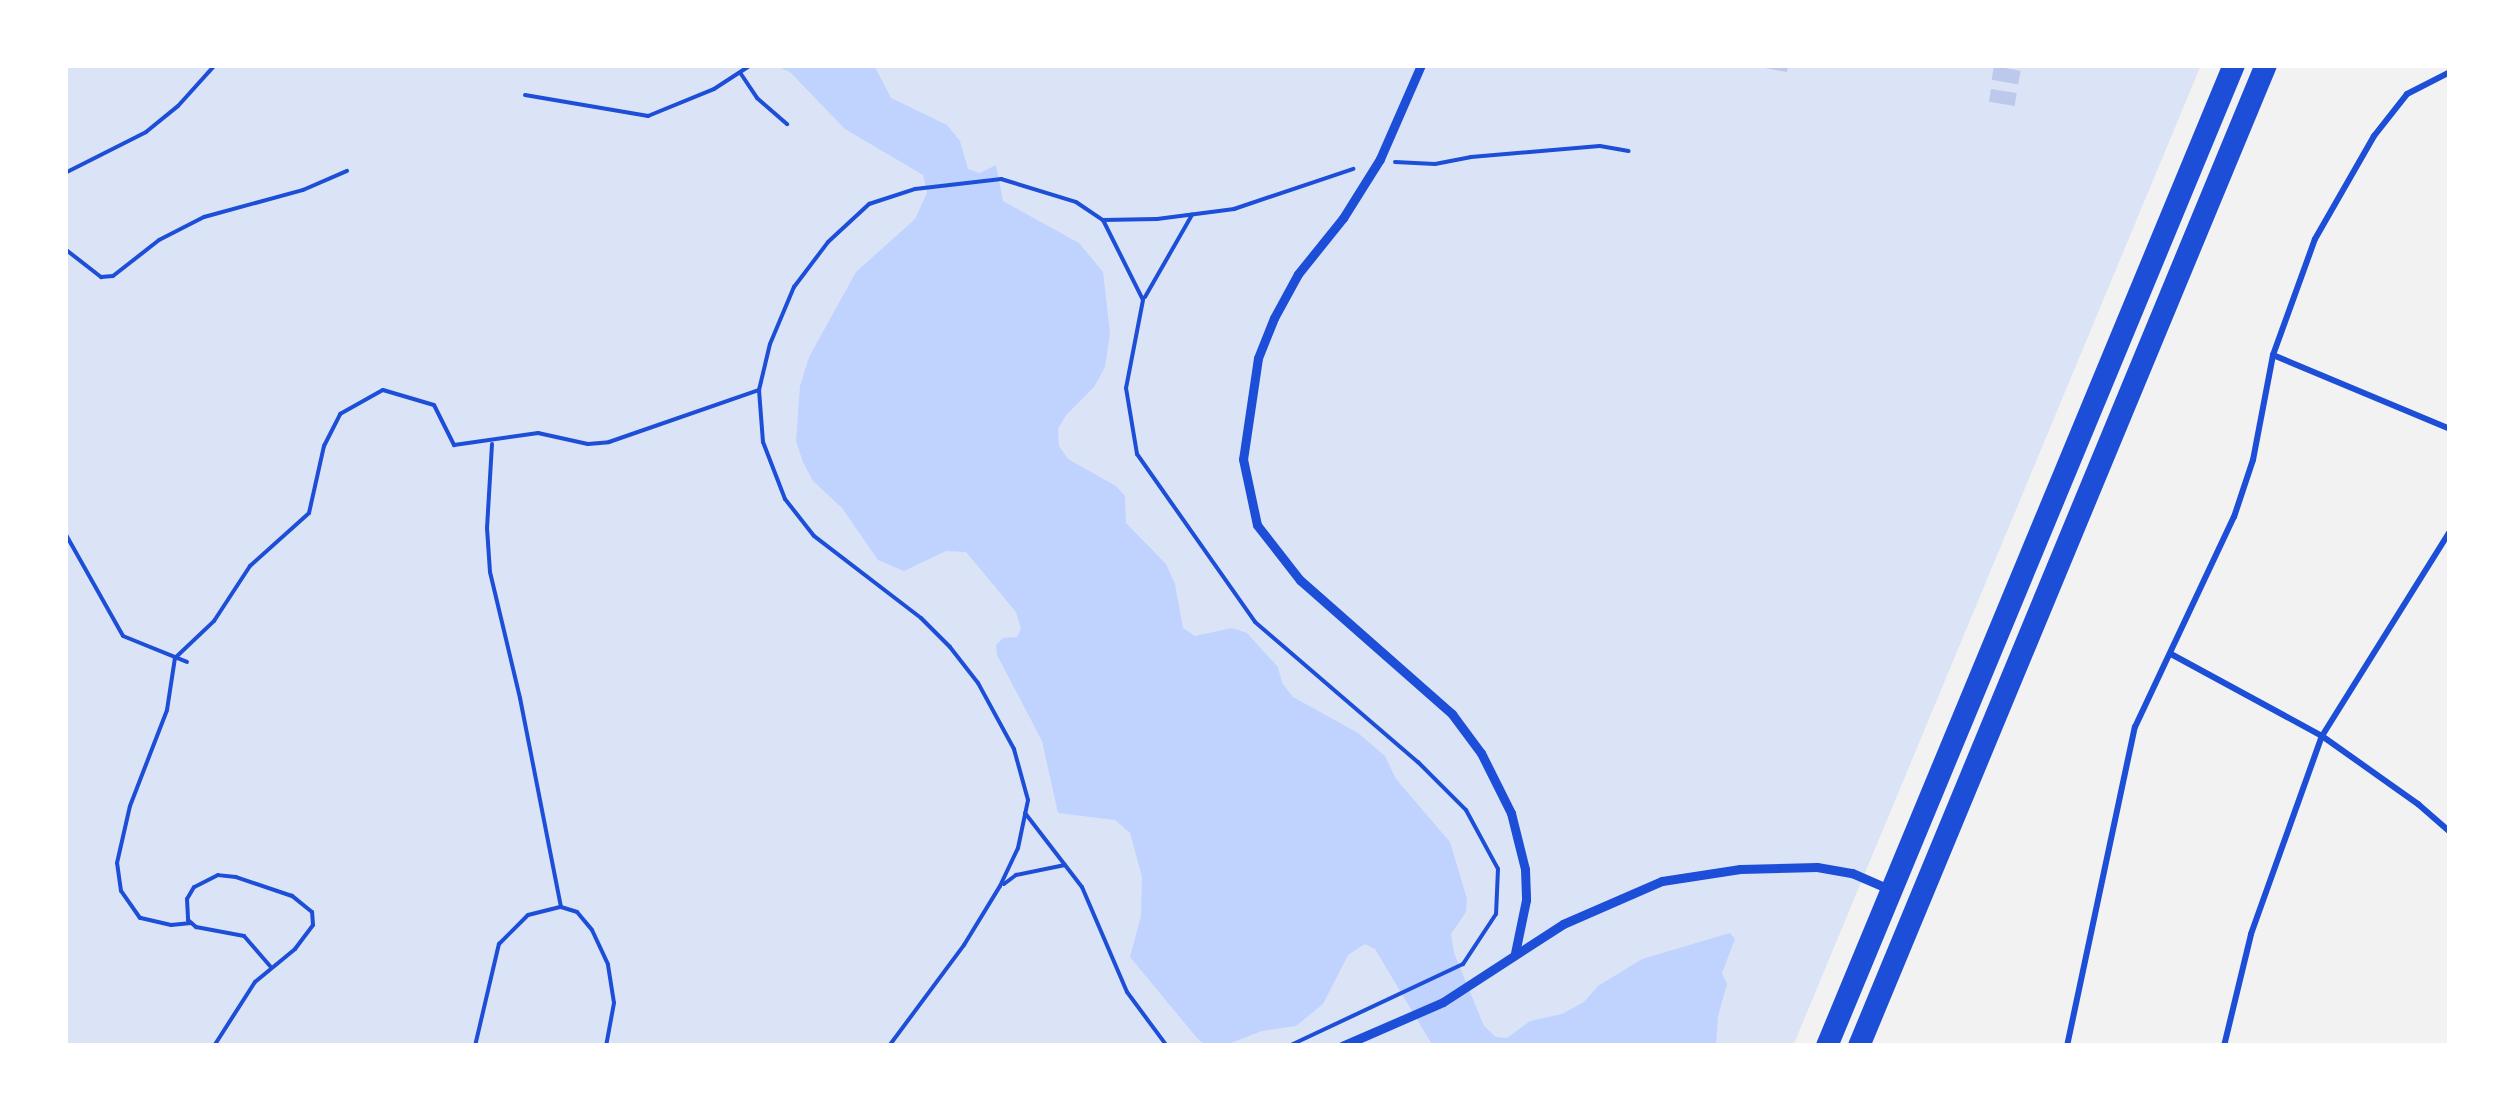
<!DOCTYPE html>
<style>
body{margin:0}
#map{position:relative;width:2515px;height:1111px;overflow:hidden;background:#f2f2f2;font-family:Mulish,sans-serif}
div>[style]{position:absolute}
.green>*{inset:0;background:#dbe4f7}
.water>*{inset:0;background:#bfd3fe}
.building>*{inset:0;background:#bdc9ec;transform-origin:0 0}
.path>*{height:4px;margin:-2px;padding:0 2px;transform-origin:2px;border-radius:2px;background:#1d4ed8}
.service>*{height:6px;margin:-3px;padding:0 3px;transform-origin:3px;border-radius:3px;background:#1d4ed8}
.pedestrian>*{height:9px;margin:-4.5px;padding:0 4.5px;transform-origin:4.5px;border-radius:4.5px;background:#1d4ed8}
.trunk>*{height:22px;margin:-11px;padding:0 11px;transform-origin:11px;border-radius:11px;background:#1d4ed8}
span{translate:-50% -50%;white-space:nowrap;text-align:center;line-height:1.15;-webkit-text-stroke:8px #fff;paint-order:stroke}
.frame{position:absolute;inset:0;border:68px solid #fff;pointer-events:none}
</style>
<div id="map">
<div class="green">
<i style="clip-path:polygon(65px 65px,2201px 65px,1793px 1046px,65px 1046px)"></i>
</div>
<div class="water">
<i style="clip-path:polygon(774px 65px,874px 65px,891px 98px,947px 125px,960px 141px,968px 169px,980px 173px,996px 165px,1003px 201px,1079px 243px,1103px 272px,1110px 333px,1105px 367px,1094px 387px,1066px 415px,1058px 429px,1059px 446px,1068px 459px,1116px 486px,1125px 496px,1126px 523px,1166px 564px,1175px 584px,1183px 628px,1195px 636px,1232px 628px,1247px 633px,1278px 667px,1282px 683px,1293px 697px,1358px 733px,1385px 756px,1396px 779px,1450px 842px,1467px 899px,1466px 912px,1451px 934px,1454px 953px,1484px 1026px,1496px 1037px,1507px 1038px,1530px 1021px,1562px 1014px,1584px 1002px,1598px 986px,1642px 959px,1730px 933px,1735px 939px,1722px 973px,1727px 984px,1718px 1016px,1716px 1046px,1433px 1046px,1375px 949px,1365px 944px,1348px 955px,1323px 1004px,1296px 1026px,1262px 1031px,1223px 1046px,1206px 1046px,1197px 1038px,1130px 957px,1141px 916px,1142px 877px,1130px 833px,1115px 820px,1058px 813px,1042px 741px,997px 655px,996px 645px,1003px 638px,1017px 637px,1021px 629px,1016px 612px,966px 552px,946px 551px,904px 571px,878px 560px,842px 508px,813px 481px,803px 462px,796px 441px,800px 386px,809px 357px,856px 272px,915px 219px,927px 193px,923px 175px,845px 129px,790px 72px)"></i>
</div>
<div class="building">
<i style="clip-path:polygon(1748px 65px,1788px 65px,1787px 72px)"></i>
<i style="left:1994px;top:66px;width:27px;height:14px;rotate:10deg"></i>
<i style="left:1991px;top:89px;width:26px;height:13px;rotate:9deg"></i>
</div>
<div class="path">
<i style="left:741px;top:74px;width:29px;rotate:56deg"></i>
<i style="left:757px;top:98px;width:40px;rotate:41deg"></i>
<i style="left:525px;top:95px;width:125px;rotate:9.7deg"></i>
<i style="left:648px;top:116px;width:71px;rotate:-22.2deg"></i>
<i style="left:714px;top:89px;width:44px;rotate:-33deg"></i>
<i style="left:1395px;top:162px;width:40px;rotate:2.9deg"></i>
<i style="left:1435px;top:164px;width:37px;rotate:-11deg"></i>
<i style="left:1471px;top:157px;width:129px;rotate:-4.9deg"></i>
<i style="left:1600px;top:146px;width:29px;rotate:10deg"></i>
<i style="left:65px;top:173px;width:91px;rotate:-26.8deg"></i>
<i style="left:146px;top:132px;width:41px;rotate:-39.1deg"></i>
<i style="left:178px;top:106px;width:55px;rotate:-47.9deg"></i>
<i style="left:1103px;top:220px;width:89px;rotate:63.4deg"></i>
<i style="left:1143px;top:300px;width:90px;rotate:100.9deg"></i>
<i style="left:1126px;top:388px;width:67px;rotate:80.5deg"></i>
<i style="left:1137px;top:454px;width:205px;rotate:54.9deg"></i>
<i style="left:1255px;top:622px;width:215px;rotate:40.7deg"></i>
<i style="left:1418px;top:762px;width:68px;rotate:45deg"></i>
<i style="left:1466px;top:810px;width:67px;rotate:61.5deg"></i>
<i style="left:1498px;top:869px;width:45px;rotate:92.5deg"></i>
<i style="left:1496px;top:914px;width:60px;rotate:123.4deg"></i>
<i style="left:1463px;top:964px;width:192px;rotate:154.8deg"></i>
<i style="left:65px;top:249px;width:46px;rotate:37.9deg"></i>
<i style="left:101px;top:277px;width:12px;rotate:-5deg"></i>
<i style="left:113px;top:276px;width:58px;rotate:-38deg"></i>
<i style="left:159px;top:240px;width:51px;rotate:-27.1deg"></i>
<i style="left:204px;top:217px;width:103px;rotate:-15.3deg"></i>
<i style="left:303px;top:190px;width:48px;rotate:-23.4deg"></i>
<i style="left:1145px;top:297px;width:95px;rotate:-60.2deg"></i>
<i style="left:492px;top:444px;width:84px;rotate:93.4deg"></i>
<i style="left:487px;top:528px;width:44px;rotate:86.1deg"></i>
<i style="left:490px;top:572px;width:130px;rotate:76.6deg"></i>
<i style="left:520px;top:698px;width:213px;rotate:78.9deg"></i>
<i style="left:65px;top:533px;width:118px;rotate:60.6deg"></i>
<i style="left:123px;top:636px;width:69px;rotate:22.1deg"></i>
<i style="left:1025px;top:813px;width:93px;rotate:52.4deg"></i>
<i style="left:1082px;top:887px;width:114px;rotate:66.8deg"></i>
<i style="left:1127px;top:992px;width:67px;rotate:53.5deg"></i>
<i style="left:1004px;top:884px;width:15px;rotate:-37deg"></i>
<i style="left:1016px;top:875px;width:50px;rotate:-11.5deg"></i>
<i style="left:191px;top:923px;width:20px;rotate:174deg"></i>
<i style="left:171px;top:925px;width:32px;rotate:-167deg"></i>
<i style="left:140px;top:918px;width:33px;rotate:-125deg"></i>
<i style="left:121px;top:891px;width:28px;rotate:-98deg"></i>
<i style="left:117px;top:863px;width:58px;rotate:-77.2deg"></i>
<i style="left:130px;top:806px;width:103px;rotate:-68.9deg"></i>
<i style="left:167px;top:710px;width:53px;rotate:-81.3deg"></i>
<i style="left:175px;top:658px;width:54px;rotate:-43.5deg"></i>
<i style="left:214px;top:621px;width:66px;rotate:-56.8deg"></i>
<i style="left:250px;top:566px;width:79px;rotate:-41.9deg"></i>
<i style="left:309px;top:513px;width:69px;rotate:-77.4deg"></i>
<i style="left:324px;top:446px;width:36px;rotate:-63deg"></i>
<i style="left:340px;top:414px;width:49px;rotate:-29.2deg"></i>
<i style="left:383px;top:390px;width:53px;rotate:16.4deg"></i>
<i style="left:434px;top:405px;width:45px;rotate:63.4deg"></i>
<i style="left:454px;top:445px;width:85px;rotate:-8.1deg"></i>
<i style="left:538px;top:433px;width:51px;rotate:12.4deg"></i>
<i style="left:588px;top:444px;width:21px;rotate:-5deg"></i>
<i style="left:609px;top:442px;width:159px;rotate:-19.1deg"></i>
<i style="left:214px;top:1046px;width:76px;rotate:-57.4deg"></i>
<i style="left:255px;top:982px;width:52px;rotate:-39.5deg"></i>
<i style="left:295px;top:949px;width:30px;rotate:-53deg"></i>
<i style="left:313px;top:925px;width:13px;rotate:-94deg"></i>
<i style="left:312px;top:912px;width:26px;rotate:-141deg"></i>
<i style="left:292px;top:896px;width:59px;rotate:-161.3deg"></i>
<i style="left:236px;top:877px;width:18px;rotate:-174deg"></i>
<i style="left:218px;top:875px;width:27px;rotate:153deg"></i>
<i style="left:194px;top:887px;width:14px;rotate:120deg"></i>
<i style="left:187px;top:899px;width:21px;rotate:87deg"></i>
<i style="left:188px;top:920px;width:11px;rotate:41deg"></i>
<i style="left:196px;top:927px;width:49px;rotate:10.6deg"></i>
<i style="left:244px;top:936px;width:40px;rotate:49deg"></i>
<i style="left:475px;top:1046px;width:105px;rotate:-76.8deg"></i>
<i style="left:499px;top:944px;width:41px;rotate:-45deg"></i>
<i style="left:528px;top:915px;width:34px;rotate:-14deg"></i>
<i style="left:561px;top:907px;width:17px;rotate:17deg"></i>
<i style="left:577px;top:912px;width:23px;rotate:50deg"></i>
<i style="left:592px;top:930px;width:38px;rotate:65deg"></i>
<i style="left:608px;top:965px;width:38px;rotate:81deg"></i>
<i style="left:614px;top:1003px;width:44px;rotate:100.5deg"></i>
<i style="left:889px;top:1046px;width:126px;rotate:-53.4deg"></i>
<i style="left:964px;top:945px;width:69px;rotate:-58.6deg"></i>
<i style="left:1000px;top:886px;width:42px;rotate:-64.7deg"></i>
<i style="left:1018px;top:848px;width:49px;rotate:-78.2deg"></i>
<i style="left:1028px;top:800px;width:53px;rotate:-105.4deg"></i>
<i style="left:1014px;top:749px;width:75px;rotate:-118.6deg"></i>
<i style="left:978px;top:683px;width:46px;rotate:-127.9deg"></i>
<i style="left:950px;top:647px;width:41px;rotate:-135deg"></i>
<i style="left:921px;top:618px;width:135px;rotate:-142.5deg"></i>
<i style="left:814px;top:536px;width:47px;rotate:-128.1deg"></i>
<i style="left:785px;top:499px;width:61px;rotate:-111.1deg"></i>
<i style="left:763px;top:442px;width:52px;rotate:-94.4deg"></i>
<i style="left:759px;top:390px;width:47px;rotate:-76.6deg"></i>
<i style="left:770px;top:344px;width:62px;rotate:-67.2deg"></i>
<i style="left:794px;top:287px;width:56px;rotate:-52.9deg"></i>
<i style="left:828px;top:242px;width:56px;rotate:-42.8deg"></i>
<i style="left:869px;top:204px;width:48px;rotate:-18.1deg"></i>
<i style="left:915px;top:189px;width:87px;rotate:-6.6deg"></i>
<i style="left:1001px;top:179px;width:78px;rotate:17deg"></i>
<i style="left:1076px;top:202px;width:32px;rotate:34deg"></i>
<i style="left:1103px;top:220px;width:54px;rotate:-1.1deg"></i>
<i style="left:1157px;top:219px;width:78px;rotate:-7.4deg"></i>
<i style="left:1234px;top:209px;width:126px;rotate:-18.6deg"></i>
</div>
<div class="service">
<i style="left:2273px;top:355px;width:192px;rotate:22.7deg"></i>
<i style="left:2171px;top:654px;width:172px;rotate:28.5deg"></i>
<i style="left:2322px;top:736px;width:118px;rotate:35.3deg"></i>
<i style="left:2418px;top:804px;width:43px;rotate:41.2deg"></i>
<i style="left:2067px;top:1046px;width:326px;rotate:-78deg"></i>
<i style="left:2135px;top:727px;width:232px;rotate:-64.8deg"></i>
<i style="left:2234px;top:517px;width:60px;rotate:-71.6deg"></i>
<i style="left:2253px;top:460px;width:107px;rotate:-79.2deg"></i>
<i style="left:2273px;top:355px;width:123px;rotate:-70.1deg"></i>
<i style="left:2315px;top:239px;width:119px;rotate:-60.2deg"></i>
<i style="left:2374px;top:136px;width:53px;rotate:-51.8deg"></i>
<i style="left:2407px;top:94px;width:48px;rotate:-27.1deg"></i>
<i style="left:2224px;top:1046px;width:115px;rotate:-76.4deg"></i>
<i style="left:2251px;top:934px;width:210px;rotate:-70.3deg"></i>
<i style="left:2322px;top:736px;width:242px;rotate:-58deg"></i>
</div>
<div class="pedestrian">
<i style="left:1421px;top:65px;width:103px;rotate:113.6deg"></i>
<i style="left:1380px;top:159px;width:70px;rotate:122.1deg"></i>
<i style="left:1343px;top:218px;width:72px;rotate:128.8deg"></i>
<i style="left:1298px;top:274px;width:50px;rotate:118.6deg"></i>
<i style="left:1274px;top:318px;width:43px;rotate:111.8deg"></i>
<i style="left:1258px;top:358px;width:102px;rotate:98.4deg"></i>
<i style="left:1243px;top:459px;width:67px;rotate:78deg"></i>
<i style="left:1257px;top:525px;width:70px;rotate:52deg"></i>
<i style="left:1300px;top:580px;width:203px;rotate:41.4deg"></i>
<i style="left:1452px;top:714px;width:49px;rotate:53.4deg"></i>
<i style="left:1481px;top:753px;width:67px;rotate:63.4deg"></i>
<i style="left:1511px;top:813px;width:58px;rotate:76deg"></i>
<i style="left:1525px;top:869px;width:31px;rotate:88deg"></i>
<i style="left:1526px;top:900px;width:54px;rotate:101.7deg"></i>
<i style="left:1342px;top:1046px;width:110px;rotate:-23.5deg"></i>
<i style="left:1443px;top:1002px;width:143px;rotate:-33deg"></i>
<i style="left:1563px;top:924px;width:108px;rotate:-23.5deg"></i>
<i style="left:1662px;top:881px;width:79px;rotate:-8.7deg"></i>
<i style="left:1740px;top:869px;width:77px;rotate:-1.5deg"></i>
<i style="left:1817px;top:867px;width:36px;rotate:10deg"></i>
<i style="left:1852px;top:873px;width:40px;rotate:23.4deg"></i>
</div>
<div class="trunk">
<i style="left:1827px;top:1046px;width:1062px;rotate:-67.47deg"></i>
<i style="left:1859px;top:1046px;width:1062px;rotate:-67.47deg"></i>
</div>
<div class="frame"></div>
</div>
